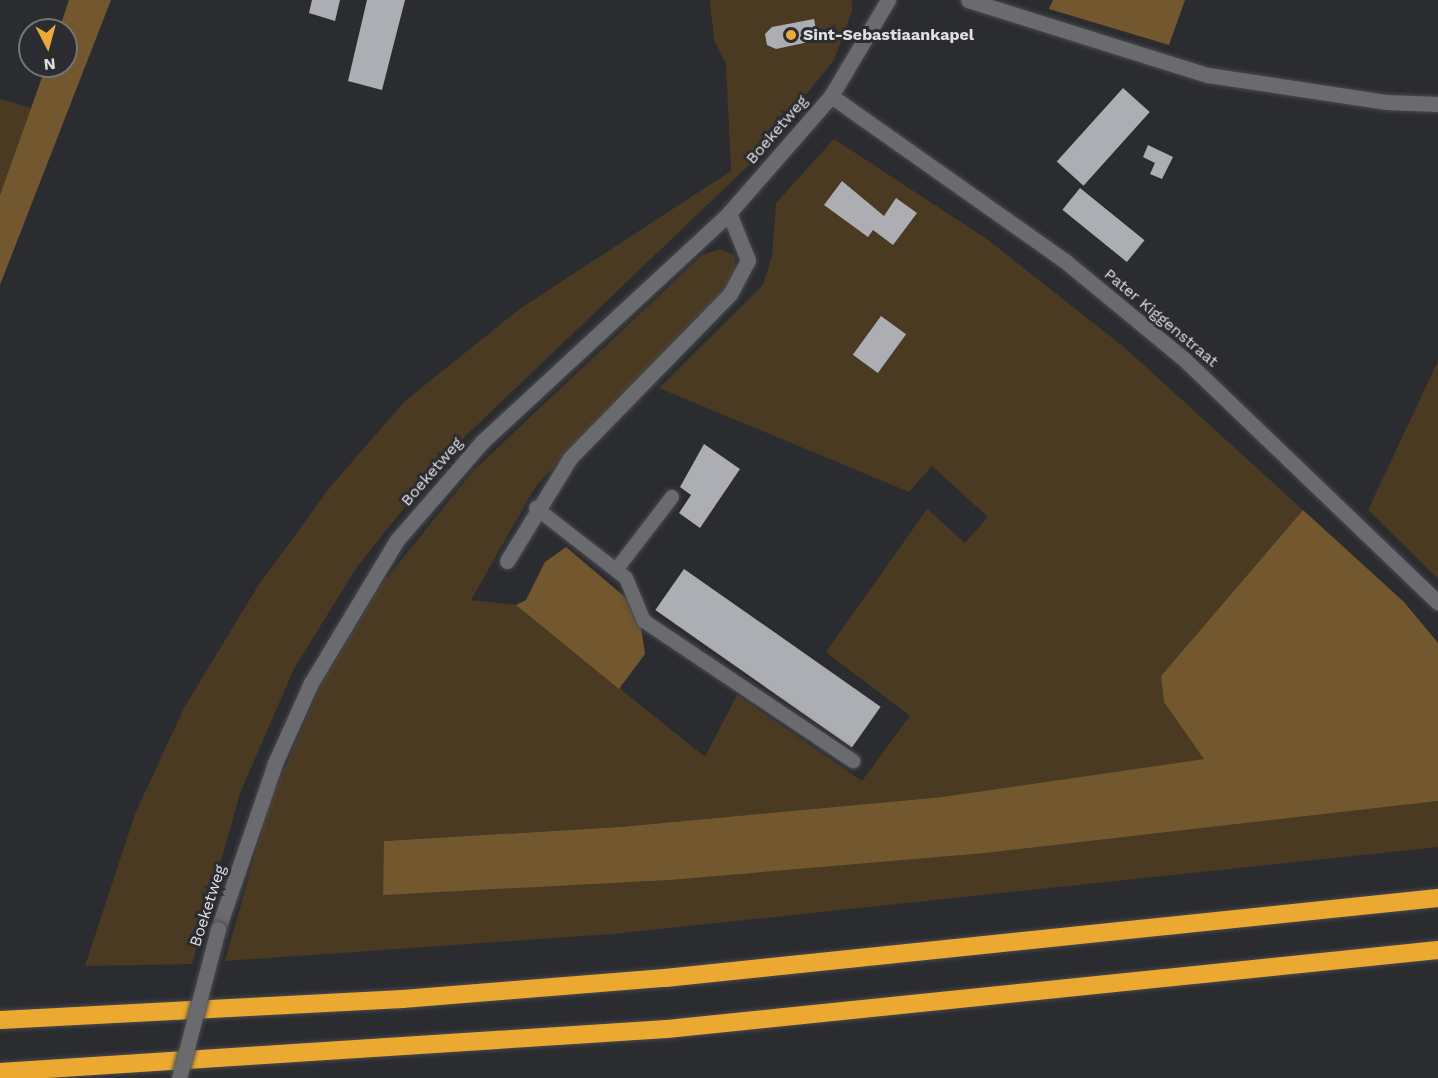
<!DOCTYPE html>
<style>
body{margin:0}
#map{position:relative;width:1438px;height:1078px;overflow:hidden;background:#2b2c30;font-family:"Work Sans",sans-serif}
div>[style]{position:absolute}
.green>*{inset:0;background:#4a3a22}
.forest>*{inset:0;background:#72572f}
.building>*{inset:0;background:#adaeb3;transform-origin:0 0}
.roads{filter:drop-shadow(0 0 2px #49494d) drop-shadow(0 0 2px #49494d)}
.lane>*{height:14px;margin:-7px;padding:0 7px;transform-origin:7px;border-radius:7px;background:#6a6b6f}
.street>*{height:15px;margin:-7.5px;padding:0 7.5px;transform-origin:7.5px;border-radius:7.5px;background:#6a6b6f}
.highway>*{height:18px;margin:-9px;padding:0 9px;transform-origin:9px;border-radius:9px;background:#eca932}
.bridges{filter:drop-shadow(0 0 2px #49494d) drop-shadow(0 0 2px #49494d)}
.street-bridge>*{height:15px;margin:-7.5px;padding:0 7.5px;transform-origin:7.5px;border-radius:7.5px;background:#6a6b6f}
.dots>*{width:16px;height:16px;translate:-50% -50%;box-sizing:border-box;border:3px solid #2b2c30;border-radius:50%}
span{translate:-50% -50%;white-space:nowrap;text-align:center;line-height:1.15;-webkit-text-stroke:6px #2b2c30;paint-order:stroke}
.poi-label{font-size:16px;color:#dfdfe2;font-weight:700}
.left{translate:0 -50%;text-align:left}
.street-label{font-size:16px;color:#dfdfe2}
.north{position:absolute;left:18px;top:18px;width:60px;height:60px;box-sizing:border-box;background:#2b2c30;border:2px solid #737477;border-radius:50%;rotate:174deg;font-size:16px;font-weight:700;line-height:24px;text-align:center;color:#dfdfe2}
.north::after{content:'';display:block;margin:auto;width:21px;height:27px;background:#eba939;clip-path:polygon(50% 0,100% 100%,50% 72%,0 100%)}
</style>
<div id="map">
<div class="green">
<i style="clip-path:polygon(710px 0,852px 0,852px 11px,834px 60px,750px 164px,451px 450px,356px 568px,294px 669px,240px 793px,192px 964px,85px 966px,135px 814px,184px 708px,258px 586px,331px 486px,405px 401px,521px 308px,731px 171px,726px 64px,714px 40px)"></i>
<i style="clip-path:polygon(0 99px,31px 108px,0 195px)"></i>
<i style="clip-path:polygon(834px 139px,988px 240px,1125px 348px,1303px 510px,1161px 676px,1164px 702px,1205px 759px,942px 797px,620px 827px,384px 841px,985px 853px,1438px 801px,1438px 847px,612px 934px,225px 961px,269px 804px,321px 684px,381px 585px,473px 471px,702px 255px,720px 249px,735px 255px,735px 278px,536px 486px,471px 600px,516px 605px,705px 757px,737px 695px,862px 781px,910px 716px,826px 652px,927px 509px,965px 543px,988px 517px,932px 466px,909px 492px,659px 388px,763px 285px,772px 256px,776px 203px)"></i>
<i style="clip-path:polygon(1438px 361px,1438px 579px,1368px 510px)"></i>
</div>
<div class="forest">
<i style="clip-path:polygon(69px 0,111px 0,0 285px,0 195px,46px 66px,66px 66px,66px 30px,59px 30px)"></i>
<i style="clip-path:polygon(1053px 0,1185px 0,1169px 45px,1049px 9px)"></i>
<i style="clip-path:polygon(1303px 510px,1404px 602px,1438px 643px,1438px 801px,985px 853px,669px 880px,383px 895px,384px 841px,620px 827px,942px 797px,1204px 759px,1164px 702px,1161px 676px)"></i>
<i style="clip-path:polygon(566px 547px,638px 608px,645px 654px,619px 689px,516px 605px,526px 600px,545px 562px)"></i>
</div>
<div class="building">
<i style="clip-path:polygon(312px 0,340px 0,335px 21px,309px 13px)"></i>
<i style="clip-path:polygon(367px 0,405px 0,382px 90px,348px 81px)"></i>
<i style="clip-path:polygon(814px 19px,818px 40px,776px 49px,767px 45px,765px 34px,772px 27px)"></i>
<i style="left:1123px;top:88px;width:36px;height:99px;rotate:42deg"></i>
<i style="clip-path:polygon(1148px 145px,1173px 157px,1162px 179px,1150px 174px,1155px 163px,1143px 157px)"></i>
<i style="clip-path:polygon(842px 181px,884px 216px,896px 198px,917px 213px,893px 245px,873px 230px,868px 237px,824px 205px)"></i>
<i style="left:1080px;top:188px;width:83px;height:28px;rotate:39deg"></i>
<i style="left:881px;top:316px;width:31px;height:48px;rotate:36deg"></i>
<i style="clip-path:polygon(704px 444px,740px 469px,700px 528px,679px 513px,691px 495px,680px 487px)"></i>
<i style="left:684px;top:569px;width:240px;height:50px;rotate:35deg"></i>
</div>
<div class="roads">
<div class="lane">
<i style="left:536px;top:508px;width:114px;rotate:37.9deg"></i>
<i style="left:626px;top:578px;width:47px;rotate:67.3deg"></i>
<i style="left:644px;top:621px;width:252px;rotate:33.8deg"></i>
<i style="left:616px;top:570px;width:92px;rotate:-52.5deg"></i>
</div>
<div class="street">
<i style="left:968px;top:0;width:251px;rotate:17.4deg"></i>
<i style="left:1208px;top:75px;width:181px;rotate:8.6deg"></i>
<i style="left:1387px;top:102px;width:51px;rotate:2.2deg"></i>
<i style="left:831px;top:96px;width:286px;rotate:35.2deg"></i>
<i style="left:1065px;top:261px;width:154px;rotate:39.5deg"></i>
<i style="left:1184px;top:359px;width:352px;rotate:43.8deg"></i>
<i style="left:507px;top:561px;width:121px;rotate:-58.5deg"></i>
<i style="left:570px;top:458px;width:229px;rotate:-45.7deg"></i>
<i style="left:730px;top:294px;width:38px;rotate:-62deg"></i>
<i style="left:748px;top:260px;width:51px;rotate:-112deg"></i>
<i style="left:218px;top:929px;width:176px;rotate:-71deg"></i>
<i style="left:275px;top:763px;width:88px;rotate:-65.8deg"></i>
<i style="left:311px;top:683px;width:167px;rotate:-59deg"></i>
<i style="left:397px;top:540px;width:130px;rotate:-49.1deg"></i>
<i style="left:482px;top:442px;width:337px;rotate:-42.8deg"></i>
<i style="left:729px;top:213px;width:155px;rotate:-48.9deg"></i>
<i style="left:831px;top:96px;width:112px;rotate:-59.3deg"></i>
</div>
<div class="highway">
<i style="left:0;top:1020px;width:403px;rotate:-3deg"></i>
<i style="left:402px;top:999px;width:264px;rotate:-4.6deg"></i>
<i style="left:665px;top:978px;width:777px;rotate:-5.91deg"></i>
<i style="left:0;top:1072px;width:668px;rotate:-3.69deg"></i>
<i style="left:667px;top:1029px;width:775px;rotate:-5.85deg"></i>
</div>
</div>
<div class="bridges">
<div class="street-bridge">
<i style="left:179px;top:1078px;width:154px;rotate:-75.3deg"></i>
</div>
</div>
<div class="dots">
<i style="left:791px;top:35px;background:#eba939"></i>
</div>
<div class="poi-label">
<span class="left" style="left:803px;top:35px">Sint-Sebastiaankapel</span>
</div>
<div class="street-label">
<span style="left:777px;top:130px;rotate:-49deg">Boeketweg</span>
<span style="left:1161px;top:318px;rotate:40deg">Pater Kiggenstraat</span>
<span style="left:432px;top:472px;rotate:-49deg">Boeketweg</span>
<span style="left:208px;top:906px;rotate:-72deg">Boeketweg</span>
</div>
<div class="north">N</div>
</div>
